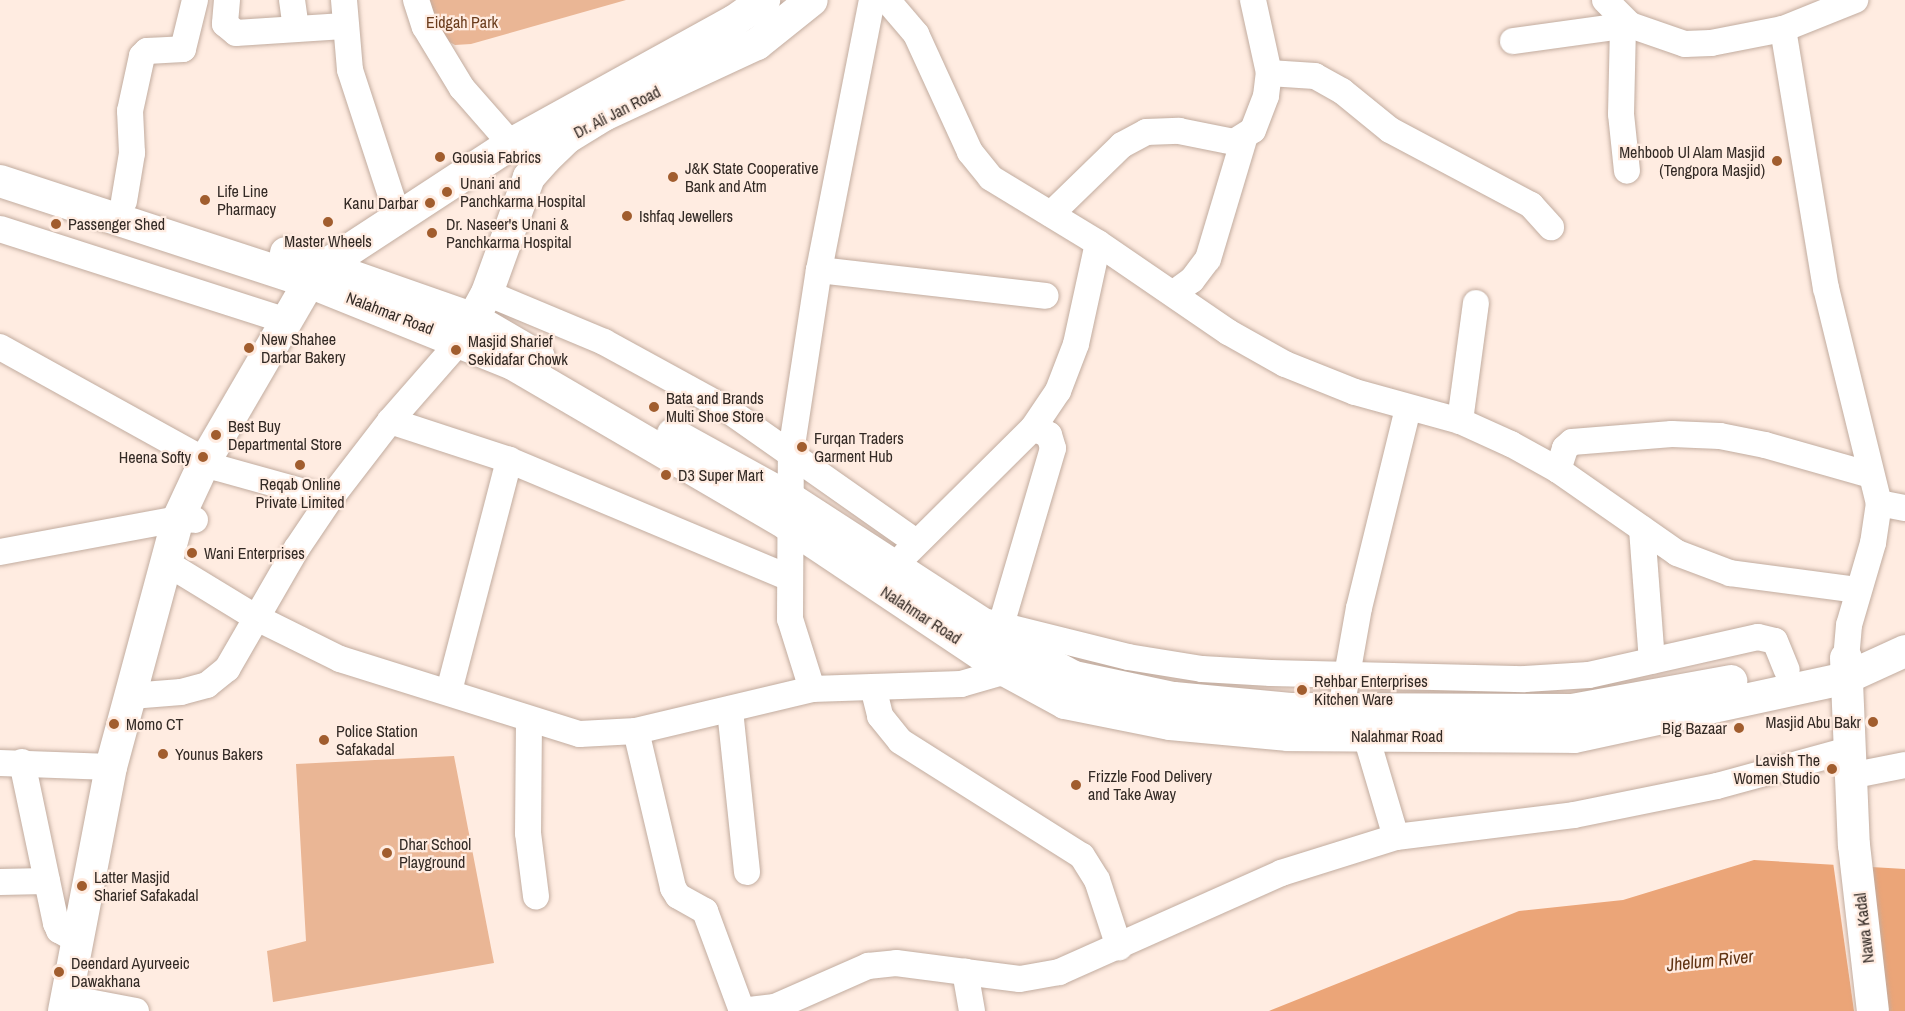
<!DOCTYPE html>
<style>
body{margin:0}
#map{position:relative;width:1905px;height:1011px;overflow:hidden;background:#ffece1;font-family:"Archivo Narrow",sans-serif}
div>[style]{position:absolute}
.green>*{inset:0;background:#eab695}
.water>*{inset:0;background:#eba578}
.pier>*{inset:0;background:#ffece1}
.roads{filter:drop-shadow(0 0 2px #c2ac9f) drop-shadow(0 0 2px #c2ac9f)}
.minor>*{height:26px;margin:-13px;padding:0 13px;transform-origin:13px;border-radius:13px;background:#fff}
.major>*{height:32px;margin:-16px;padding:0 16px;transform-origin:16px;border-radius:16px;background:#fff}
.dots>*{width:16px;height:16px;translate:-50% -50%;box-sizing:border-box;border:3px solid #ffece1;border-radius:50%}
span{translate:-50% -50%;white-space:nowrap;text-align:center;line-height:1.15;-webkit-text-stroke:4.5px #ffece1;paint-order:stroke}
.park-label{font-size:16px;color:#6a3c1c}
.street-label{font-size:16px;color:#332a25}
.poi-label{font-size:16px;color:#332a25}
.right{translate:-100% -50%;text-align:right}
.left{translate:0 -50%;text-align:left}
.water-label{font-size:18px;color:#603312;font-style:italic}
</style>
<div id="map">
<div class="green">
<i style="clip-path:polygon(426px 0,626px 0,471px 44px,455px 45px,444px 39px)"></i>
<i style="clip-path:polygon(454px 756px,494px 963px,273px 1002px,267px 951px,306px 941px,296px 764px)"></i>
</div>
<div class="water">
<i style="clip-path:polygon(1754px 860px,1905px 869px,1905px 1011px,1269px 1011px,1519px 911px,1623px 900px)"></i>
</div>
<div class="pier">
<i style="clip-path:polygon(1833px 862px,1869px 864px,1886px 1011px,1854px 1011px)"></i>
</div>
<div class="roads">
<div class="minor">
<i style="left:227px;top:0;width:24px;rotate:95deg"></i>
<i style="left:225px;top:24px;width:14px;rotate:39deg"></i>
<i style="left:236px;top:33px;width:108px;rotate:-3.7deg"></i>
<i style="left:292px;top:0;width:29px;rotate:82deg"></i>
<i style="left:344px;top:0;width:70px;rotate:85.1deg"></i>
<i style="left:350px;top:70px;width:158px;rotate:71.9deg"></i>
<i style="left:416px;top:0;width:28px;rotate:72deg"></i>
<i style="left:425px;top:27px;width:71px;rotate:58.8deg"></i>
<i style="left:462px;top:88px;width:74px;rotate:48.8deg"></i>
<i style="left:887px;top:0;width:45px;rotate:49.5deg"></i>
<i style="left:916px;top:34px;width:130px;rotate:65.4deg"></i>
<i style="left:970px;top:152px;width:33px;rotate:51deg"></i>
<i style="left:991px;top:178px;width:125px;rotate:31.3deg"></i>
<i style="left:1098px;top:243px;width:158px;rotate:34.4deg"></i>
<i style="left:1228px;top:332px;width:65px;rotate:29.3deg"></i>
<i style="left:1285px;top:364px;width:75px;rotate:21.8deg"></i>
<i style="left:1355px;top:392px;width:109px;rotate:15.4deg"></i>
<i style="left:1460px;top:421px;width:56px;rotate:24.3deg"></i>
<i style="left:1511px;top:444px;width:54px;rotate:29deg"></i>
<i style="left:1558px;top:470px;width:145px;rotate:34.9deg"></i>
<i style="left:1677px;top:553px;width:57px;rotate:20.7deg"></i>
<i style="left:1730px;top:573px;width:128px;rotate:7.6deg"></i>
<i style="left:1605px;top:0;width:35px;rotate:45deg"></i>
<i style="left:1630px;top:25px;width:58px;rotate:19.1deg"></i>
<i style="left:1685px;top:44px;width:26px;rotate:-2deg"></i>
<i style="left:1711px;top:43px;width:73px;rotate:-11deg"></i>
<i style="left:1783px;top:29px;width:78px;rotate:-21.9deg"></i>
<i style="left:1623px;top:26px;width:88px;rotate:91.3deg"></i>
<i style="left:1621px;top:114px;width:57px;rotate:84deg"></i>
<i style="left:1783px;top:29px;width:263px;rotate:80.6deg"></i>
<i style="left:1826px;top:288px;width:221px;rotate:76.2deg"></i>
<i style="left:1879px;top:503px;width:40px;rotate:98.5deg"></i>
<i style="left:1873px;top:543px;width:85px;rotate:106.3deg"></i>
<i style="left:1849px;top:625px;width:33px;rotate:95deg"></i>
<i style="left:1513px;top:41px;width:118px;rotate:-7.8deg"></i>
<i style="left:1269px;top:73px;width:46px;rotate:3.7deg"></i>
<i style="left:1315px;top:76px;width:31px;rotate:29deg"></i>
<i style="left:1342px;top:91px;width:62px;rotate:39.1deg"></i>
<i style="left:1390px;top:130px;width:160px;rotate:28deg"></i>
<i style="left:1531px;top:205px;width:30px;rotate:48deg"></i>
<i style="left:124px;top:201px;width:49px;rotate:-80.5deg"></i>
<i style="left:132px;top:153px;width:42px;rotate:-92.7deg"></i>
<i style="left:130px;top:111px;width:56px;rotate:-77.7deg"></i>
<i style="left:142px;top:56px;width:7px;rotate:-45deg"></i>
<i style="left:147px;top:51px;width:36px;rotate:-3deg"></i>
<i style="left:183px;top:49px;width:50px;rotate:-76.2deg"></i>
<i style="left:1051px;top:214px;width:99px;rotate:-44.2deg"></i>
<i style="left:1122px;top:145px;width:27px;rotate:-28deg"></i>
<i style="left:1146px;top:132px;width:33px;rotate:-2deg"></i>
<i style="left:1179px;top:131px;width:56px;rotate:11.3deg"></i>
<i style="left:1234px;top:142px;width:22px;rotate:-32deg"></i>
<i style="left:1253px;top:130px;width:36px;rotate:-69deg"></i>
<i style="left:1266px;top:96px;width:23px;rotate:-83deg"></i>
<i style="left:1269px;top:73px;width:75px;rotate:-102.4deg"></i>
<i style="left:0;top:229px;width:300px;rotate:17.8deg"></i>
<i style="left:819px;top:270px;width:228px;rotate:6.5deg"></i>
<i style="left:487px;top:293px;width:127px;rotate:22.7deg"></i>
<i style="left:604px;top:342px;width:141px;rotate:28.7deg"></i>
<i style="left:728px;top:410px;width:230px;rotate:35.1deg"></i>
<i style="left:1174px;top:293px;width:22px;rotate:-36deg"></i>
<i style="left:1192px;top:280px;width:26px;rotate:-53deg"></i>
<i style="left:1208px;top:259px;width:125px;rotate:-73.3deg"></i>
<i style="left:0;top:347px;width:249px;rotate:29deg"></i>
<i style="left:218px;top:468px;width:116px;rotate:15.5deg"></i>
<i style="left:390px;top:421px;width:125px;rotate:18.1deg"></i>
<i style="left:509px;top:460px;width:303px;rotate:22.8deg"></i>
<i style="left:1460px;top:421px;width:119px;rotate:-82.3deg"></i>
<i style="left:1558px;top:470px;width:23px;rotate:-72deg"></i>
<i style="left:1565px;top:448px;width:9px;rotate:-41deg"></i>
<i style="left:1572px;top:442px;width:100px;rotate:-4.6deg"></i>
<i style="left:1672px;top:434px;width:48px;rotate:2.4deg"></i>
<i style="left:1720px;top:436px;width:46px;rotate:11.3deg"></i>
<i style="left:1765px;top:445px;width:109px;rotate:15.9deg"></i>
<i style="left:1879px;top:503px;width:26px;rotate:11deg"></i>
<i style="left:1642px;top:529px;width:132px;rotate:85.7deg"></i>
<i style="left:0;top:552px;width:181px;rotate:-10.5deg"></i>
<i style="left:178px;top:519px;width:17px;rotate:3deg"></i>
<i style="left:905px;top:555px;width:180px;rotate:-44.8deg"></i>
<i style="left:1033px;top:428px;width:45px;rotate:-56deg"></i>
<i style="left:1058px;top:391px;width:50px;rotate:-69deg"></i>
<i style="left:1076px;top:344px;width:103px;rotate:-77.7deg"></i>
<i style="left:178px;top:570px;width:90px;rotate:31.4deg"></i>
<i style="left:255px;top:617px;width:95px;rotate:26.3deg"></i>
<i style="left:340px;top:659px;width:251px;rotate:17.4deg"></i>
<i style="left:580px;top:734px;width:56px;rotate:-3.1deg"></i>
<i style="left:636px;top:731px;width:181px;rotate:-13.4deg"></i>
<i style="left:812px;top:689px;width:149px;rotate:-1.9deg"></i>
<i style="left:961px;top:684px;width:47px;rotate:-16.1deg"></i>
<i style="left:1006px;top:671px;width:15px;rotate:-62deg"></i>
<i style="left:988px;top:622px;width:144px;rotate:14deg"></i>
<i style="left:1128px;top:657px;width:75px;rotate:9.2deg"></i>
<i style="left:1202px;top:669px;width:69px;rotate:3.3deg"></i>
<i style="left:1271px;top:673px;width:254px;rotate:1.4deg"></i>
<i style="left:1525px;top:679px;width:64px;rotate:-3.6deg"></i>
<i style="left:1589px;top:675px;width:173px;rotate:-12.7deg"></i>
<i style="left:1758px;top:637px;width:17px;rotate:13deg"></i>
<i style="left:1775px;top:641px;width:31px;rotate:68deg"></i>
<i style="left:1001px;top:625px;width:184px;rotate:-73.6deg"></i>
<i style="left:1053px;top:448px;width:14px;rotate:-107deg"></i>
<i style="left:1049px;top:435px;width:17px;rotate:-156deg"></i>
<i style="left:873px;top:687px;width:30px;rotate:76deg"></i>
<i style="left:880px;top:716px;width:32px;rotate:51deg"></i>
<i style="left:900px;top:741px;width:215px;rotate:32.3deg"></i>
<i style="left:1082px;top:856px;width:28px;rotate:58deg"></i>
<i style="left:1097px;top:880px;width:71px;rotate:71.8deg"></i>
<i style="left:812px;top:689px;width:73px;rotate:-107.4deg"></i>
<i style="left:790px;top:619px;width:167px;rotate:-89.7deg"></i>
<i style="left:791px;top:452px;width:184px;rotate:-81.3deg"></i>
<i style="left:819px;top:270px;width:275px;rotate:-78.9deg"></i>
<i style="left:449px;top:691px;width:239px;rotate:-75.4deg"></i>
<i style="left:1344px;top:692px;width:85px;rotate:-79.9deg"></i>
<i style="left:1359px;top:608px;width:206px;rotate:-76.2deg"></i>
<i style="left:131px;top:696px;width:50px;rotate:-4.6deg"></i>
<i style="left:181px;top:692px;width:27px;rotate:-15deg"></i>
<i style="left:207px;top:685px;width:26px;rotate:-39deg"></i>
<i style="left:227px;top:669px;width:140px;rotate:-60deg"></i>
<i style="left:297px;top:548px;width:59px;rotate:-56deg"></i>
<i style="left:330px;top:499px;width:98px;rotate:-52.4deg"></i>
<i style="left:390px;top:421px;width:108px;rotate:-48.8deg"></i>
<i style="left:730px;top:710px;width:163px;rotate:84deg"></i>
<i style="left:529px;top:720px;width:113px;rotate:90.5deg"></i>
<i style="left:528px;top:833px;width:64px;rotate:82.8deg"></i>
<i style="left:636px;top:731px;width:161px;rotate:76.7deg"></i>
<i style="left:673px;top:888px;width:9px;rotate:58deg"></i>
<i style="left:678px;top:896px;width:31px;rotate:29deg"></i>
<i style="left:705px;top:911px;width:107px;rotate:69.7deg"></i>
<i style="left:1366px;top:736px;width:105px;rotate:73.5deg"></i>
<i style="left:22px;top:762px;width:165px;rotate:78.1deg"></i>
<i style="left:56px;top:923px;width:8px;rotate:67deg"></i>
<i style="left:59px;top:930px;width:20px;rotate:30deg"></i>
<i style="left:0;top:763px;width:111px;rotate:2.1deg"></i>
<i style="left:1850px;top:776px;width:56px;rotate:-11.3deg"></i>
<i style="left:0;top:882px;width:47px;rotate:-1.2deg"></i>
<i style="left:78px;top:1000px;width:59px;rotate:10.7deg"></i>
<i style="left:741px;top:1011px;width:34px;rotate:-7deg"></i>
<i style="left:775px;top:1007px;width:102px;rotate:-23.8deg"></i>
<i style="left:868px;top:966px;width:28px;rotate:-6deg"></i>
<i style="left:896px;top:963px;width:70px;rotate:7.4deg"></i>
<i style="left:972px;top:1011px;width:40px;rotate:-100deg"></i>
<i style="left:965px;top:972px;width:55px;rotate:7.3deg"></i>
<i style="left:1020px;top:979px;width:40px;rotate:-10deg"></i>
<i style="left:1059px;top:972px;width:243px;rotate:-24deg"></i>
<i style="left:1281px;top:873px;width:121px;rotate:-17.4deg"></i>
<i style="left:1396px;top:837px;width:179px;rotate:-7deg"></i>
<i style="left:1574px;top:815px;width:146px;rotate:-11.5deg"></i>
<i style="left:1717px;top:786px;width:137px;rotate:-15.3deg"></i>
</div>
<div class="major">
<i style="left:0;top:181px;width:325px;rotate:18.1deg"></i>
<i style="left:309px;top:282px;width:218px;rotate:21.9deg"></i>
<i style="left:511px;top:363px;width:321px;rotate:30.3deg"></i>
<i style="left:788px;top:525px;width:262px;rotate:33.8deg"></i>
<i style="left:1006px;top:671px;width:67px;rotate:28.5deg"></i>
<i style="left:1065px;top:703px;width:107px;rotate:11.3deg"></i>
<i style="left:1170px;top:724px;width:119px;rotate:5.3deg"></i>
<i style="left:1288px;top:735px;width:286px;rotate:0.4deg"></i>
<i style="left:1574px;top:737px;width:278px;rotate:-12.2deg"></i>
<i style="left:1846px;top:678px;width:65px;rotate:-24.6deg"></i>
<i style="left:286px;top:253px;width:199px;rotate:19.3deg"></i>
<i style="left:474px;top:319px;width:75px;rotate:30.3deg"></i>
<i style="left:326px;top:265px;width:221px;rotate:-33.2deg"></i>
<i style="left:511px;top:144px;width:255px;rotate:-28.9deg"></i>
<i style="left:734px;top:21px;width:37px;rotate:-35deg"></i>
<i style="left:464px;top:335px;width:48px;rotate:-61.3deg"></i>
<i style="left:487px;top:293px;width:123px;rotate:-70.1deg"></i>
<i style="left:529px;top:177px;width:24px;rotate:-48deg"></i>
<i style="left:545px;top:159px;width:32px;rotate:-44deg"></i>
<i style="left:568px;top:137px;width:42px;rotate:-31.4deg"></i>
<i style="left:604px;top:115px;width:169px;rotate:-24.9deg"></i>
<i style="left:757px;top:44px;width:70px;rotate:-38.7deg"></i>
<i style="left:673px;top:434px;width:132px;rotate:28.9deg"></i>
<i style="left:789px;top:498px;width:275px;rotate:33deg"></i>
<i style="left:1020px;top:648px;width:61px;rotate:28.2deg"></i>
<i style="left:1074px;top:677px;width:102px;rotate:11.9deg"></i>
<i style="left:1174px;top:698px;width:117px;rotate:5.4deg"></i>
<i style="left:1290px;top:709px;width:282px;rotate:0.2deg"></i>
<i style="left:1572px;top:710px;width:162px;rotate:-10.3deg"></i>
<i style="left:1846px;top:658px;width:187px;rotate:87.6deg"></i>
<i style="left:1854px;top:845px;width:167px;rotate:83.5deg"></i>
<i style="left:64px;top:1011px;width:248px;rotate:-79.1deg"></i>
<i style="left:111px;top:767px;width:257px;rotate:-74.9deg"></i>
<i style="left:178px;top:519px;width:64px;rotate:-65deg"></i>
<i style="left:205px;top:461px;width:207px;rotate:-59.8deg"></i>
</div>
</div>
<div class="dots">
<i style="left:440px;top:157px;background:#a15d2e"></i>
<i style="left:1777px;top:161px;background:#a15d2e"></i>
<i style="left:673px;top:177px;background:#a15d2e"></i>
<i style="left:447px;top:192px;background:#a15d2e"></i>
<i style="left:205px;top:200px;background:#a15d2e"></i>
<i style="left:430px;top:203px;background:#a15d2e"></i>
<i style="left:627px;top:216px;background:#a15d2e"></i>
<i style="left:328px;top:222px;background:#a15d2e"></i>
<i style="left:56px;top:224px;background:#a15d2e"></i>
<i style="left:432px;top:233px;background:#a15d2e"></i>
<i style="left:249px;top:348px;background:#a15d2e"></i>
<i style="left:456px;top:350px;background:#a15d2e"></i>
<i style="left:654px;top:407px;background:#a15d2e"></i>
<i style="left:216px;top:435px;background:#a15d2e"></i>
<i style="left:802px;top:447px;background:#a15d2e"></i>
<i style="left:203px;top:457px;background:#a15d2e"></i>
<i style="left:300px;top:465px;background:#a15d2e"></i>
<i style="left:666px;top:475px;background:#a15d2e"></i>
<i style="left:192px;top:553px;background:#a15d2e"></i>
<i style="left:1302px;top:690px;background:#a15d2e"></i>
<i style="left:1873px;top:722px;background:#a15d2e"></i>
<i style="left:114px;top:724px;background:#a15d2e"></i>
<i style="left:1739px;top:728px;background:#a15d2e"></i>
<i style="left:324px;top:740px;background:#a15d2e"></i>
<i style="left:163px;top:754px;background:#a15d2e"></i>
<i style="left:1832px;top:769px;background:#a15d2e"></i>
<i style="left:1076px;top:785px;background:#a15d2e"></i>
<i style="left:387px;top:853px;background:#a15d2e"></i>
<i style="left:82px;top:886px;background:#a15d2e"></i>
<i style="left:59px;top:972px;background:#a15d2e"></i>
</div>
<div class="park-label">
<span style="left:462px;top:22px">Eidgah Park</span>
</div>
<div class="street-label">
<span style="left:617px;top:112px;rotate:-27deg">Dr. Ali Jan Road</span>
<span style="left:390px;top:313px;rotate:21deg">Nalahmar Road</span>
<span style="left:921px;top:615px;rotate:33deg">Nalahmar Road</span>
<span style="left:1397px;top:736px">Nalahmar Road</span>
<span style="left:1864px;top:928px;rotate:-97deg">Nawa Kadal</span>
</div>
<div class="poi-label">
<span class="right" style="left:1765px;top:161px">Mehboob Ul Alam Masjid<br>(Tengpora Masjid)</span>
<span class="left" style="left:452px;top:157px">Gousia Fabrics</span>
<span class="left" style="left:685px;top:177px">J&amp;K State Cooperative<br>Bank and Atm</span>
<span class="left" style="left:460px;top:192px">Unani and<br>Panchkarma Hospital</span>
<span class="left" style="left:217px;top:200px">Life Line<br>Pharmacy</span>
<span class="right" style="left:418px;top:203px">Kanu Darbar</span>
<span class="left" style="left:639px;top:216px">Ishfaq Jewellers</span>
<span class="left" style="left:68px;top:224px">Passenger Shed</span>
<span class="left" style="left:446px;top:233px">Dr. Naseer's Unani &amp;<br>Panchkarma Hospital</span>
<span style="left:328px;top:241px">Master Wheels</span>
<span class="left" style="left:261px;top:348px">New Shahee<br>Darbar Bakery</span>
<span class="left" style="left:468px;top:350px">Masjid Sharief<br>Sekidafar Chowk</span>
<span class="left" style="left:666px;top:407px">Bata and Brands<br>Multi Shoe Store</span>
<span class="left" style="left:228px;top:435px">Best Buy<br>Departmental Store</span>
<span class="left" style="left:814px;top:447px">Furqan Traders<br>Garment Hub</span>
<span class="right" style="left:191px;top:457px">Heena Softy</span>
<span class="left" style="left:678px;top:475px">D3 Super Mart</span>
<span style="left:300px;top:493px">Reqab Online<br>Private Limited</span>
<span class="left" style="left:204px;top:553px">Wani Enterprises</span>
<span class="left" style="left:1314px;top:690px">Rehbar Enterprises<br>Kitchen Ware</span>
<span class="right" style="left:1861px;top:722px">Masjid Abu Bakr</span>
<span class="left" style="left:126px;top:724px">Momo CT</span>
<span class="right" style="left:1727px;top:728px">Big Bazaar</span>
<span class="left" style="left:336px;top:740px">Police Station<br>Safakadal</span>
<span class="left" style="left:175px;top:754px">Younus Bakers</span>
<span class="right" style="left:1820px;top:769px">Lavish The<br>Women Studio</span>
<span class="left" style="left:1088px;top:785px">Frizzle Food Delivery<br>and Take Away</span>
<span class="left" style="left:399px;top:853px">Dhar School<br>Playground</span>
<span class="left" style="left:94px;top:886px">Latter Masjid<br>Sharief Safakadal</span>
<span class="left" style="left:71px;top:972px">Deendard Ayurveeic<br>Dawakhana</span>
</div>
<div class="water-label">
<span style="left:1710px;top:961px;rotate:-6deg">Jhelum River</span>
</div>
</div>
